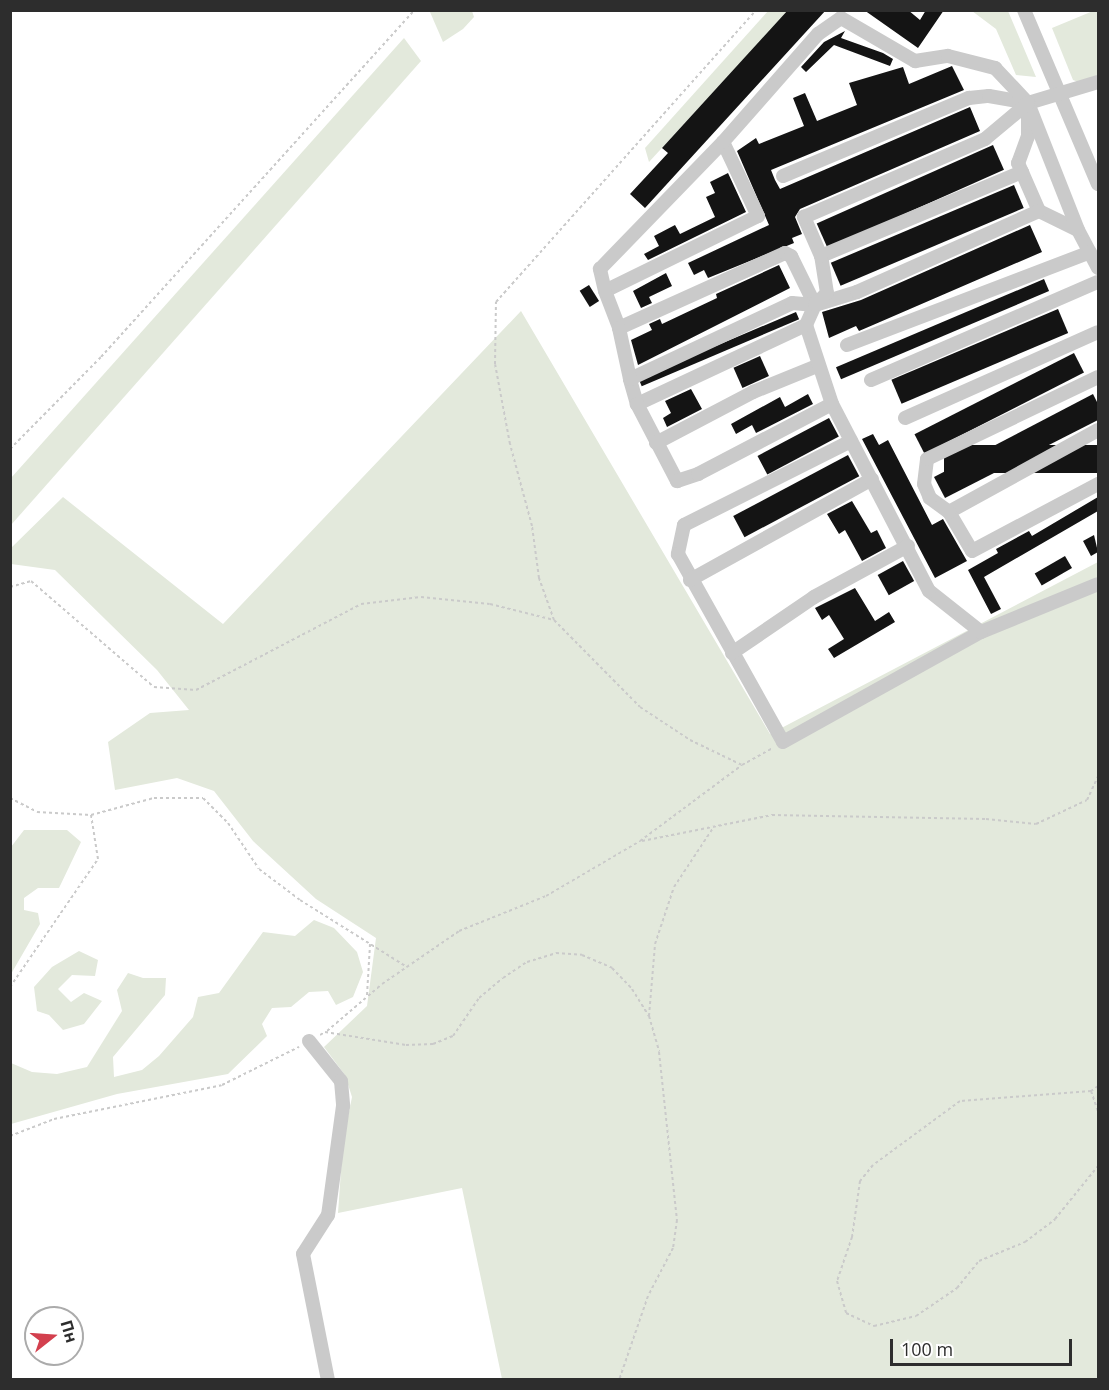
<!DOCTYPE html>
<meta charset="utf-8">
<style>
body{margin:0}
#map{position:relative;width:1109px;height:1390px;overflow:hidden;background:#fff;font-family:"Open Sans",sans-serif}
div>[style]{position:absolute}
.green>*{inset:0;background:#e3e9dc}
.building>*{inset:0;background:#141414;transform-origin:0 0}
.path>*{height:2px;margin-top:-1px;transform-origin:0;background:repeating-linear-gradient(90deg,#cacaca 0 3px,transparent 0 6px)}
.minor>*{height:14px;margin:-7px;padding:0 7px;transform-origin:7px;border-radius:7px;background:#cacaca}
span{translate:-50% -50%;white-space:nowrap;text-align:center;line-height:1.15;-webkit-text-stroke:6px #fff;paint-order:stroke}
.frame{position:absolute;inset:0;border:12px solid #2d2d2d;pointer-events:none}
.north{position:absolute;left:24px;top:1306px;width:60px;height:60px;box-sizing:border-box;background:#fff;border:2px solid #ababab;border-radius:50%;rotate:73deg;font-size:16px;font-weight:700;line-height:24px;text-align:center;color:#2d2d2d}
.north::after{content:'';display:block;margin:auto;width:21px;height:27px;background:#d3404e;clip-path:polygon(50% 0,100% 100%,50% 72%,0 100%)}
.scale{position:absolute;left:890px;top:1339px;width:182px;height:27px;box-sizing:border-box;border:3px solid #2d2d2d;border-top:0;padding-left:8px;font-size:18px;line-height:21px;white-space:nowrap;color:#2d2d2d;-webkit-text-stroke:4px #fff;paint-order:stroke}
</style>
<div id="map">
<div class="green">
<i style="clip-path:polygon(472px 11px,474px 17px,463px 29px,443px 42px,430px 12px)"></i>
<i style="clip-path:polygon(768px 11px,788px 11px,649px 162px,645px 148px)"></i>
<i style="clip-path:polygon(972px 11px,1008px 11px,1036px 77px,1016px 75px,996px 29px)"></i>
<i style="clip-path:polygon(1093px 11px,1098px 11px,1098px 75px,1081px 83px,1073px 80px,1052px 28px)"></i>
<i style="clip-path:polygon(404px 38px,421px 61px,11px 525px,11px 478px)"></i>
<i style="clip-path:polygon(521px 311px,770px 734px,1098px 562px,1098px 1379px,502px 1379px,462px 1188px,338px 1213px,343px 1142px,352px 1097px,345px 1075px,324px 1047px,367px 1006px,376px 938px,316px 899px,253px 841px,214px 791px,177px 778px,115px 790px,108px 742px,150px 713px,189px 710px,157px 670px,55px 570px,11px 564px,11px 548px,63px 497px,223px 624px)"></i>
<i style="clip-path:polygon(24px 830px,67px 830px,81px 842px,59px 888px,38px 888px,24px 898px,24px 910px,38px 913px,40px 924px,11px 974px,11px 847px)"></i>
<i style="clip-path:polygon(314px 920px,334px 928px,357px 952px,363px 972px,353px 997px,336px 1005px,328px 991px,309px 992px,291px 1007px,272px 1008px,262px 1024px,267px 1036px,228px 1074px,117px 1094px,11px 1124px,11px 1063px,32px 1072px,57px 1074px,87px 1067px,122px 1011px,117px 990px,128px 973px,143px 978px,166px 978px,165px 995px,113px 1057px,114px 1077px,142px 1070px,159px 1056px,193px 1017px,198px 997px,219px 993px,263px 932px,295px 936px)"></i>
<i style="clip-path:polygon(79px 951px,98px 960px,95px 976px,72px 975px,58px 989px,71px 1002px,84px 993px,102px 1001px,84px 1024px,63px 1030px,49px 1015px,37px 1011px,34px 987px,52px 967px)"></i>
</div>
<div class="building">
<i style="clip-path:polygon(788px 10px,826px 10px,645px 208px,630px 194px,668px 153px,662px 148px)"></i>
<i style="clip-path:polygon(864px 10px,908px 10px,920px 20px,926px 10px,944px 10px,918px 48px)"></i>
<i style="clip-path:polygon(845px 31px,841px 38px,883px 53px,893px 59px,890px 66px,834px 45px,806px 72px,801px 67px,824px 42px)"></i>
<i style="clip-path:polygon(952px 66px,964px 90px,771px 170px,775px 180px,780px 189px,970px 107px,980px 131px,800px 209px,795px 217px,802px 234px,792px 238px,794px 243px,708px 278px,704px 270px,694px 275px,688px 263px,769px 225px,737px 151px,756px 138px,759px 144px,804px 126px,793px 98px,805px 93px,817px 121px,857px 105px,849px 83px,903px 67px,909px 84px)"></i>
<i style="left:993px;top:145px;width:27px;height:193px;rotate:66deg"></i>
<i style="clip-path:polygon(728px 173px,746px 212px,648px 260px,644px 254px,659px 246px,654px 236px,675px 225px,680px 234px,715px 217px,706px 197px,715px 193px,710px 182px)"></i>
<i style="left:1014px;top:185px;width:25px;height:199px;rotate:67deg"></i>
<i style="clip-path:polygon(1030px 225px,1042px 252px,873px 325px,859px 331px,856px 326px,829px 338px,822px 312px,861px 300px)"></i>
<i style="clip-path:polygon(779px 265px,790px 288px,638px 365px,631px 340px,652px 330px,649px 324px,660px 319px,662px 324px,717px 298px,716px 294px)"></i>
<i style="clip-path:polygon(666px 273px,672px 286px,649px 297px,652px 303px,641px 308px,633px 291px)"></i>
<i style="left:1044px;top:279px;width:13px;height:226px;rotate:67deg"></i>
<i style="left:589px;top:285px;width:19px;height:11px;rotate:58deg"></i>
<i style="left:1058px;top:309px;width:26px;height:181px;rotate:67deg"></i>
<i style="left:796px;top:312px;width:8px;height:171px;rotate:67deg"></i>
<i style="left:1074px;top:353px;width:22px;height:179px;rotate:63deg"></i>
<i style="left:760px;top:356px;width:22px;height:29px;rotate:66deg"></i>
<i style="clip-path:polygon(691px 389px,702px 409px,667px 427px,663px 418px,671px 413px,665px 401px)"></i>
<i style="clip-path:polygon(808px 394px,813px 404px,756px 433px,752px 425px,736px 434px,731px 424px,780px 397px,785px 407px)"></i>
<i style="clip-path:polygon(1093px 394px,1098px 404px,1098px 420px,945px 498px,934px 477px)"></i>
<i style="left:829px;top:418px;width:21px;height:81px;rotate:62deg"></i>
<i style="clip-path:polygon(873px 434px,879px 445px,888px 440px,932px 525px,943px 519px,967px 561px,935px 578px,862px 439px)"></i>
<i style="left:1098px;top:445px;width:28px;height:154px;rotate:90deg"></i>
<i style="left:848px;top:455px;width:24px;height:130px;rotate:62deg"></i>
<i style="clip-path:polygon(1098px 497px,1098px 511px,984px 577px,1001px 609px,991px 614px,968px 570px,998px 553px,996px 549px,1029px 531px,1032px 536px)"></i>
<i style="clip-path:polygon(852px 501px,871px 533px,877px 530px,886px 548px,862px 561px,845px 530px,839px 534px,827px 514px)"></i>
<i style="clip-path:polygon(1094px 535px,1098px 552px,1091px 556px,1083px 541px)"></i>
<i style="left:1065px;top:556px;width:14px;height:35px;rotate:60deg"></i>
<i style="left:903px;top:561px;width:23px;height:29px;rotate:61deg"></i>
<i style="clip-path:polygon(855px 588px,875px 621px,889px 612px,895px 622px,834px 658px,828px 649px,844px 639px,829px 615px,822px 620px,815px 608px)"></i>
</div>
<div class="path">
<i style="left:10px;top:449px;width:129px;rotate:-45.3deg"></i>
<i style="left:101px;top:357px;width:468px;rotate:-47.9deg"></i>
<i style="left:10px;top:587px;width:22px;rotate:-16deg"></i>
<i style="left:31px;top:581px;width:162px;rotate:40.8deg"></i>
<i style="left:154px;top:687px;width:42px;rotate:4.1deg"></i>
<i style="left:196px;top:690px;width:186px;rotate:-27.5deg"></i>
<i style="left:361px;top:604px;width:60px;rotate:-6.7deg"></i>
<i style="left:421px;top:597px;width:69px;rotate:5.8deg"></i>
<i style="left:490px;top:604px;width:66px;rotate:14deg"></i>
<i style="left:554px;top:620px;width:122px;rotate:45.3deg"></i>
<i style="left:640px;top:707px;width:60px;rotate:33.4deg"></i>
<i style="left:690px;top:740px;width:58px;rotate:25.7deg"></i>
<i style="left:554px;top:620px;width:45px;rotate:-109.7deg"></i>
<i style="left:539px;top:578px;width:52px;rotate:-97.7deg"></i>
<i style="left:532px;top:526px;width:85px;rotate:-105deg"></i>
<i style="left:510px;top:444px;width:81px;rotate:-100.6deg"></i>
<i style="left:495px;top:364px;width:62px;rotate:-89.1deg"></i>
<i style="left:496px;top:302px;width:391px;rotate:-48.3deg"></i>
<i style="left:10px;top:798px;width:30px;rotate:27deg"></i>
<i style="left:37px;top:812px;width:54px;rotate:3.2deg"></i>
<i style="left:91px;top:815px;width:65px;rotate:-15.1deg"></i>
<i style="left:154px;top:798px;width:49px"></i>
<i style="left:203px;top:798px;width:35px;rotate:45deg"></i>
<i style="left:228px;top:823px;width:55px;rotate:56deg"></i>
<i style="left:259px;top:869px;width:51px;rotate:37.1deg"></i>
<i style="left:300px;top:900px;width:126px;rotate:32.1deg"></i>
<i style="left:642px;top:841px;width:133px;rotate:-11.3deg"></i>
<i style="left:772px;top:815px;width:214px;rotate:1.1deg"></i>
<i style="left:986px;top:819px;width:50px;rotate:5.7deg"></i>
<i style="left:1036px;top:824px;width:56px;rotate:-25.2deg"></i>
<i style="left:1087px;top:800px;width:26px;rotate:-65deg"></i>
<i style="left:10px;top:987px;width:155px;rotate:-55.5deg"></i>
<i style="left:98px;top:859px;width:45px;rotate:-99deg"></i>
<i style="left:367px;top:995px;width:51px;rotate:-86.6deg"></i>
<i style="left:649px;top:1016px;width:72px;rotate:-85.2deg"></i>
<i style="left:655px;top:944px;width:60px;rotate:-71.6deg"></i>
<i style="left:674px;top:887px;width:71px;rotate:-56.5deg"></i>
<i style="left:327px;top:1031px;width:72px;rotate:-40.5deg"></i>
<i style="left:382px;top:984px;width:93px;rotate:-34.5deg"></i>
<i style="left:459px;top:931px;width:94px;rotate:-21.9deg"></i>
<i style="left:546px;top:896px;width:109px;rotate:-30.3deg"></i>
<i style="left:640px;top:841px;width:127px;rotate:-36.7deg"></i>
<i style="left:742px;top:765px;width:35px;rotate:-29deg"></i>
<i style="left:320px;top:1035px;width:6px;rotate:-31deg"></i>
<i style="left:325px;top:1032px;width:82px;rotate:9.1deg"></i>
<i style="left:406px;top:1045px;width:27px;rotate:-2deg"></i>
<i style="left:433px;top:1044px;width:22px;rotate:-22deg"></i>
<i style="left:453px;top:1036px;width:46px;rotate:-55.6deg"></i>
<i style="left:479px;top:998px;width:31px;rotate:-40deg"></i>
<i style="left:503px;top:978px;width:29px;rotate:-34deg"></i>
<i style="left:527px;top:962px;width:30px;rotate:-17deg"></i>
<i style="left:556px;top:953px;width:26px;rotate:4deg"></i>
<i style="left:582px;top:955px;width:33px;rotate:23deg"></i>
<i style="left:612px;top:968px;width:29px;rotate:46deg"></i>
<i style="left:632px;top:989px;width:32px;rotate:58deg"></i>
<i style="left:649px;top:1016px;width:37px;rotate:74deg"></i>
<i style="left:659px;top:1052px;width:169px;rotate:83.9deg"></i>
<i style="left:677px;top:1220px;width:28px;rotate:98deg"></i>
<i style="left:673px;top:1248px;width:54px;rotate:117.5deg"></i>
<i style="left:648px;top:1296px;width:89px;rotate:109deg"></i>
<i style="left:1098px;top:1086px;width:9px;rotate:144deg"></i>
<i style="left:1091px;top:1091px;width:131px;rotate:175.6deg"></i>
<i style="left:960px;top:1101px;width:108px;rotate:143.7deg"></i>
<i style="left:873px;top:1165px;width:21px;rotate:129deg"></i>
<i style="left:860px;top:1181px;width:57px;rotate:98.1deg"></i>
<i style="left:852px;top:1237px;width:46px;rotate:108.8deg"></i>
<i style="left:837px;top:1281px;width:33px;rotate:74deg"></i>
<i style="left:846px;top:1313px;width:31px;rotate:25deg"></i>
<i style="left:874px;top:1326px;width:43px;rotate:-13.4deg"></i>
<i style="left:916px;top:1316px;width:50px;rotate:-34.3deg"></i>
<i style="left:957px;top:1288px;width:35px;rotate:-51deg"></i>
<i style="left:979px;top:1261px;width:50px;rotate:-22.4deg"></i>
<i style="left:1025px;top:1242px;width:38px;rotate:-37deg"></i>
<i style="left:1055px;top:1219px;width:68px;rotate:-50.9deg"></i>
<i style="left:1091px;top:1091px;width:21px;rotate:71deg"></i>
<i style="left:10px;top:1136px;width:47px;rotate:-21.1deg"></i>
<i style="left:54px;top:1119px;width:171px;rotate:-11.4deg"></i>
<i style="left:222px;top:1085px;width:86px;rotate:-26.3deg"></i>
</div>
<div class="minor">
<i style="left:1024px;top:10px;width:189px;rotate:67deg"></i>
<i style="left:1098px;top:82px;width:73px;rotate:163.3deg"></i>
<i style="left:1028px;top:103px;width:33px;rotate:90deg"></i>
<i style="left:1028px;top:136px;width:29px;rotate:110deg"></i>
<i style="left:1018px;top:163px;width:52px;rotate:66.4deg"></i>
<i style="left:1039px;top:211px;width:43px;rotate:26deg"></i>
<i style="left:1078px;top:230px;width:43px;rotate:62.2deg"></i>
<i style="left:723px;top:142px;width:82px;rotate:64.7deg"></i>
<i style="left:758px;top:216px;width:170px;rotate:153.9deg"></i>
<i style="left:605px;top:291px;width:40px;rotate:69deg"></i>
<i style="left:619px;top:328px;width:182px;rotate:-24.3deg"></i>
<i style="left:785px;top:253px;width:7px;rotate:27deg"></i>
<i style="left:791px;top:256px;width:55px;rotate:63.9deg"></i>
<i style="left:783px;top:176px;width:202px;rotate:-22.8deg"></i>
<i style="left:969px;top:98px;width:20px;rotate:-6deg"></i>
<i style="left:989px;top:96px;width:40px;rotate:10deg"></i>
<i style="left:821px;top:256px;width:218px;rotate:-22.7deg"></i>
<i style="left:605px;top:291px;width:23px;rotate:-103deg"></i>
<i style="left:600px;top:269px;width:177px;rotate:-45.9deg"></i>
<i style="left:723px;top:142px;width:144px;rotate:-48.7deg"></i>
<i style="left:818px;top:34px;width:28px;rotate:-35deg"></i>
<i style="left:841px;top:18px;width:86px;rotate:30.2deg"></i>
<i style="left:915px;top:61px;width:33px;rotate:-9deg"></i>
<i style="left:948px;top:56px;width:49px;rotate:14.3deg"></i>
<i style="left:995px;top:68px;width:48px;rotate:46.7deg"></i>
<i style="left:1028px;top:103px;width:136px;rotate:68.5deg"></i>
<i style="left:806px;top:325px;width:187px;rotate:154.9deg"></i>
<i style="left:637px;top:404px;width:26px;rotate:-106deg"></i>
<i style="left:630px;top:379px;width:179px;rotate:-25.1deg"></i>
<i style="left:792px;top:303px;width:23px;rotate:5deg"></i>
<i style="left:815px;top:305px;width:44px;rotate:-17.2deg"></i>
<i style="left:857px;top:292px;width:199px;rotate:-24deg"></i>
<i style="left:619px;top:328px;width:52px;rotate:77.8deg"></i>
<i style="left:847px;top:345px;width:260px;rotate:-20.9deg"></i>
<i style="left:871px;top:380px;width:247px;rotate:-23.4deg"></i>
<i style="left:637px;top:404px;width:87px;rotate:62.5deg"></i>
<i style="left:677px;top:481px;width:22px;rotate:-18deg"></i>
<i style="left:698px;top:474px;width:151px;rotate:-27.6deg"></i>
<i style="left:905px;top:418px;width:211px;rotate:-24deg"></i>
<i style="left:1098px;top:430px;width:170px;rotate:151.2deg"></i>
<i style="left:949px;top:512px;width:45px;rotate:59.5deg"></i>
<i style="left:972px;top:551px;width:143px;rotate:-28deg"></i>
<i style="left:851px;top:441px;width:187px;rotate:153.3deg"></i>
<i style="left:684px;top:525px;width:30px;rotate:102deg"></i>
<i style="left:678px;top:554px;width:215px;rotate:60.8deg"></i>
<i style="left:783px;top:742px;width:227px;rotate:-29.1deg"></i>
<i style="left:981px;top:632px;width:126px;rotate:-22.3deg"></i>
<i style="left:656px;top:443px;width:110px;rotate:-27.7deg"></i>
<i style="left:753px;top:392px;width:69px;rotate:-22.1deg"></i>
<i style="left:949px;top:512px;width:24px;rotate:-144deg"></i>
<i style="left:930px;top:498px;width:15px;rotate:-113deg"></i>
<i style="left:924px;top:484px;width:25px;rotate:-83deg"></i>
<i style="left:927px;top:459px;width:190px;rotate:-25.6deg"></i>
<i style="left:690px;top:580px;width:208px;rotate:-29deg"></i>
<i style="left:981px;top:632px;width:66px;rotate:-141.7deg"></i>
<i style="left:929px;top:591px;width:211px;rotate:-117.4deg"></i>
<i style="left:832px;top:404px;width:83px;rotate:-108.2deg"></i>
<i style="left:806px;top:325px;width:22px;rotate:-66deg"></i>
<i style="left:815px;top:305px;width:17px;rotate:-45deg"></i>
<i style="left:827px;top:293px;width:37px;rotate:-99deg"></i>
<i style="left:821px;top:256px;width:43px;rotate:-113.6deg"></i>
<i style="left:804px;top:217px;width:197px;rotate:-23.3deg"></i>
<i style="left:985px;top:139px;width:56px;rotate:-39.9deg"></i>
<i style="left:732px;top:653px;width:99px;rotate:-34.3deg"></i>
<i style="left:814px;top:597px;width:107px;rotate:-28.5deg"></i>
<i style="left:309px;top:1041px;width:51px;rotate:51.3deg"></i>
<i style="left:341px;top:1081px;width:25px;rotate:85deg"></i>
<i style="left:343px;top:1106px;width:110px;rotate:97.8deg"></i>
<i style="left:328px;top:1215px;width:46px;rotate:122.7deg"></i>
<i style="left:303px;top:1254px;width:128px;rotate:78.8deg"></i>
</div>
<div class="frame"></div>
<div class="north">Пн</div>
<div class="scale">100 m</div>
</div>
